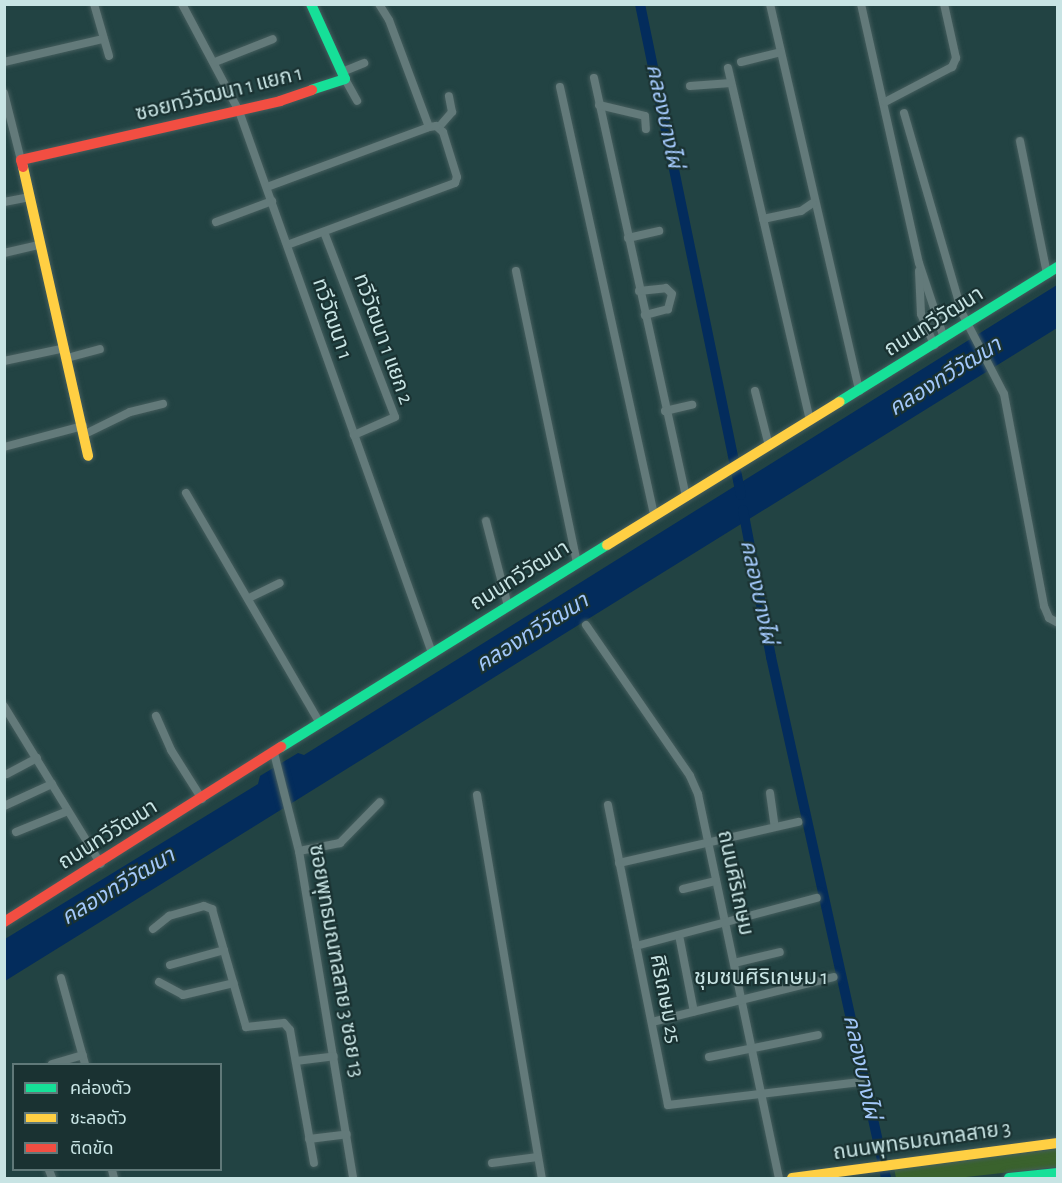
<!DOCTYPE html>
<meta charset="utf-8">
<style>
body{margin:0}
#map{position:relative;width:1062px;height:1183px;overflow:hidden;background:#224343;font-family:"Alegreya Sans","Noto Sans Thai",sans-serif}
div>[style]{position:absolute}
.green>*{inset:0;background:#3a622d}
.water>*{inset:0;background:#032c5c}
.canal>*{height:10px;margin:-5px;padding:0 5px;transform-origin:5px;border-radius:5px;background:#032c5c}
.roads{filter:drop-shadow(0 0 2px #455d5d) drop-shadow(0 0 2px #455d5d)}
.street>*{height:8px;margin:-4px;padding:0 4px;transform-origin:4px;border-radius:4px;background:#637a7a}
.fast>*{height:10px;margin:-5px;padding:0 5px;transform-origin:5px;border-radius:5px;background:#16e098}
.slow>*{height:10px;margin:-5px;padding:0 5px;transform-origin:5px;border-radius:5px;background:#ffcf43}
.jam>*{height:10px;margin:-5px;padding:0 5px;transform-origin:5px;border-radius:5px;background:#f24e42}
span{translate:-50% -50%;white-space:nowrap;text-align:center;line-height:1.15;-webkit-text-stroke:4.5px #1a3232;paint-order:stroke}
.street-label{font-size:21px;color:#c8e4e4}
.water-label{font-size:22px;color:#a3c8fa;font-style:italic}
.neighbourhood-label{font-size:22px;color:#c8e4e4}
.frame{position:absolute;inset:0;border:6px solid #c8e4e4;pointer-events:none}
.legend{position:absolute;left:12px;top:1063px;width:210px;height:108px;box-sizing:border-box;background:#1a3232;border:2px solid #607979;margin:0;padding:8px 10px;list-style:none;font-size:18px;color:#c8e4e4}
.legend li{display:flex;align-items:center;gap:12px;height:30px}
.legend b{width:30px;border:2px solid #607979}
</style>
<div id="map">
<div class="green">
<i style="clip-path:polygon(1057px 1149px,1057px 1167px,957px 1178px,896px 1178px,894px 1168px)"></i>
</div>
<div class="water">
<i style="clip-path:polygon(1057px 285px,1057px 328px,5px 981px,5px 939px,258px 784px,260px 776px,298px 753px,304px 755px)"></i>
</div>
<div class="canal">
<i style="left:640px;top:4px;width:501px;rotate:78.38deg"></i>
<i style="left:743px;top:510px;width:150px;rotate:79.2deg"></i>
<i style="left:771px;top:657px;width:534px;rotate:77.55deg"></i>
</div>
<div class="roads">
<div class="street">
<i style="left:94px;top:4px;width:54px;rotate:73.9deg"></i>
<i style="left:182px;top:4px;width:121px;rotate:62deg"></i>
<i style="left:239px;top:111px;width:575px;rotate:70.4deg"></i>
<i style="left:770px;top:4px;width:397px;rotate:77deg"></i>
<i style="left:861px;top:4px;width:265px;rotate:77.4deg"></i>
<i style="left:919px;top:263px;width:79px;rotate:71.6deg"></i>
<i style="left:4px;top:62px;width:102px;rotate:-13.1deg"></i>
<i style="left:215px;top:62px;width:62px;rotate:-21.6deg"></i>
<i style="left:741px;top:62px;width:41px;rotate:-14deg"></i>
<i style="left:728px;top:68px;width:362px;rotate:76.9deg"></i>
<i style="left:342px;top:72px;width:24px;rotate:-22deg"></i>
<i style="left:594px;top:78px;width:429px;rotate:77.6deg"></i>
<i style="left:345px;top:79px;width:25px;rotate:61deg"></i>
<i style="left:690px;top:86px;width:41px;rotate:-4.2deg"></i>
<i style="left:560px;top:87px;width:439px;rotate:77.6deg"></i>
<i style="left:4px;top:93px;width:69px;rotate:75.8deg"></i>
<i style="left:885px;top:102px;width:76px;rotate:-27.6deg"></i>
<i style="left:952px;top:67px;width:10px;rotate:-66deg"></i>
<i style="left:956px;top:58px;width:55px;rotate:-102.5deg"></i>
<i style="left:599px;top:105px;width:47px;rotate:13.4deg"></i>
<i style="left:645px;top:116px;width:13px;rotate:86deg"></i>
<i style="left:904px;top:113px;width:208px;rotate:73.8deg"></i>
<i style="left:962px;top:313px;width:91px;rotate:62.6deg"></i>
<i style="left:1004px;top:394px;width:216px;rotate:79.3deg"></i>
<i style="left:1044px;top:606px;width:13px;rotate:67deg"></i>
<i style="left:1049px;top:618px;width:10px;rotate:29deg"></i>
<i style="left:439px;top:127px;width:20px;rotate:-49deg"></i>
<i style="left:452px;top:112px;width:16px;rotate:-101deg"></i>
<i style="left:1020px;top:141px;width:136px;rotate:78.5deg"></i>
<i style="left:267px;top:187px;width:173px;rotate:-20.3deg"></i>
<i style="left:4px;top:202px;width:25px;rotate:-11deg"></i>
<i style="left:763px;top:219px;width:39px;rotate:-12deg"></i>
<i style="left:801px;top:211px;width:14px;rotate:-34deg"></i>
<i style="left:216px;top:222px;width:60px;rotate:-20.6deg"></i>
<i style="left:324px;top:232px;width:198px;rotate:69deg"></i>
<i style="left:395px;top:417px;width:45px;rotate:156.3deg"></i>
<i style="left:628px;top:238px;width:32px;rotate:-13deg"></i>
<i style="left:287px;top:245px;width:179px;rotate:-20.3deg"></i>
<i style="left:455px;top:183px;width:6px;rotate:-72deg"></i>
<i style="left:457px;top:177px;width:47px;rotate:-107.3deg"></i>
<i style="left:443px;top:132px;width:9px;rotate:-139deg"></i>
<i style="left:436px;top:126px;width:7px;rotate:172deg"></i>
<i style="left:429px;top:127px;width:114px;rotate:-110.5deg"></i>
<i style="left:389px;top:20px;width:19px;rotate:-122deg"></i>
<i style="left:4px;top:253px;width:37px;rotate:-13deg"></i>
<i style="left:516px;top:271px;width:299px;rotate:78.2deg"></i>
<i style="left:919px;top:271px;width:43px;rotate:87.3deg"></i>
<i style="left:921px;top:314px;width:34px;rotate:67deg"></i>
<i style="left:639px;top:291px;width:27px;rotate:-6deg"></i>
<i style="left:666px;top:288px;width:8px;rotate:45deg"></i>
<i style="left:672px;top:294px;width:16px;rotate:105deg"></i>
<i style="left:668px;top:309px;width:24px;rotate:165deg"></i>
<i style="left:67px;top:358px;width:34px;rotate:-15deg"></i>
<i style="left:4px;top:361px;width:62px;rotate:-12deg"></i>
<i style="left:755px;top:391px;width:57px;rotate:75.7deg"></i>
<i style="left:665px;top:411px;width:28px;rotate:-13deg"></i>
<i style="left:83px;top:435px;width:52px;rotate:-26.1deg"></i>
<i style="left:130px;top:412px;width:34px;rotate:-14deg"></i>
<i style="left:4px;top:447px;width:82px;rotate:-14.9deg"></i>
<i style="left:186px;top:493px;width:266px;rotate:59.8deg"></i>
<i style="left:486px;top:521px;width:88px;rotate:75.5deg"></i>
<i style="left:249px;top:598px;width:34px;rotate:-26deg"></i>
<i style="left:586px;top:625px;width:183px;rotate:55.4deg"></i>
<i style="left:690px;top:776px;width:20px;rotate:66deg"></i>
<i style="left:698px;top:794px;width:392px;rotate:78.1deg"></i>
<i style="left:4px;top:706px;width:185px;rotate:58.5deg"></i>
<i style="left:156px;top:716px;width:37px;rotate:66deg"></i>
<i style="left:171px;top:750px;width:58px;rotate:57.7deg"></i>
<i style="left:274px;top:753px;width:101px;rotate:75.7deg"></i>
<i style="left:299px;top:851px;width:331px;rotate:80.6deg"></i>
<i style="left:7px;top:774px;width:34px;rotate:-28deg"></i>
<i style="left:770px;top:793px;width:34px;rotate:82deg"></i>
<i style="left:477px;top:795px;width:388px;rotate:80.4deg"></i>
<i style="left:608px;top:805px;width:306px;rotate:78.7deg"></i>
<i style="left:668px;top:1105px;width:194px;rotate:-6.8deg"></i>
<i style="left:4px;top:806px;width:53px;rotate:-24.6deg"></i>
<i style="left:16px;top:832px;width:56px;rotate:-22deg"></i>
<i style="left:299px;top:851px;width:42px;rotate:-11deg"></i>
<i style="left:340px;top:843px;width:57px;rotate:-45.7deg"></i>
<i style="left:619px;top:863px;width:184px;rotate:-12.9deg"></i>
<i style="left:683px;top:889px;width:34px;rotate:-14deg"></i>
<i style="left:153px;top:929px;width:21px;rotate:-39deg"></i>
<i style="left:169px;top:916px;width:36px;rotate:-16deg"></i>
<i style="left:204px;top:906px;width:9px;rotate:21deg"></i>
<i style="left:212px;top:909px;width:123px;rotate:73.9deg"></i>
<i style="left:246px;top:1027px;width:38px;rotate:-6deg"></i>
<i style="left:284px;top:1023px;width:9px;rotate:49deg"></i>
<i style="left:290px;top:1030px;width:135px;rotate:79.8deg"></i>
<i style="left:679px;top:935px;width:78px;rotate:79deg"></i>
<i style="left:636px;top:946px;width:187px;rotate:-14.9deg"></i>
<i style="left:734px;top:963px;width:47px;rotate:-13.4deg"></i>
<i style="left:170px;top:965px;width:56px;rotate:-15.5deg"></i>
<i style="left:61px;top:978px;width:89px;rotate:74.4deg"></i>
<i style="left:159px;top:982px;width:27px;rotate:28deg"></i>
<i style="left:183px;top:995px;width:52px;rotate:-13.2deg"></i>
<i style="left:652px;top:1022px;width:187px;rotate:-13.9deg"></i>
<i style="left:709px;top:1057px;width:111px;rotate:-11.4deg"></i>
<i style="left:296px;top:1061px;width:38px;rotate:-7deg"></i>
<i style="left:52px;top:1064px;width:32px;rotate:-16deg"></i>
<i style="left:309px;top:1139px;width:38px;rotate:-7deg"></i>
<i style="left:492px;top:1163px;width:46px;rotate:-7.4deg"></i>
<i style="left:49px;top:1170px;width:9px;rotate:69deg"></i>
<i style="left:112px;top:1170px;width:8px;rotate:76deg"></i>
</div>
<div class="fast">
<i style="left:311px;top:4px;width:82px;rotate:65.6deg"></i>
<i style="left:345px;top:79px;width:35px;rotate:162deg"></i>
<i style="left:839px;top:402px;width:257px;rotate:-31.7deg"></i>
<i style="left:281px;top:747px;width:384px;rotate:-31.8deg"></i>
<i style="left:1009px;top:1178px;width:49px;rotate:-5.8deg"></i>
</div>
<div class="slow">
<i style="left:23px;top:167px;width:296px;rotate:77.3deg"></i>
<i style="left:607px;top:545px;width:273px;rotate:-31.6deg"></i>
<i style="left:792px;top:1178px;width:268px;rotate:-7.5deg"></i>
</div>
<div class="jam">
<i style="left:23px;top:167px;width:7px;rotate:-106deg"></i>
<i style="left:21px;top:160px;width:266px;rotate:-12.8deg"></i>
<i style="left:280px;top:101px;width:34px;rotate:-19deg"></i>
<i style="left:4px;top:922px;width:328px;rotate:-32.3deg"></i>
</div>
</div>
<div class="street-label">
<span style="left:219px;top:94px;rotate:-14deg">ซอยทวีวัฒนา 1 แยก 1</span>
<span style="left:332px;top:319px;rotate:71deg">ทวีวัฒนา 1</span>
<span style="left:934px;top:322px;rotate:-32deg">ถนนทวีวัฒนา</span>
<span style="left:383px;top:339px;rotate:70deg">ทวีวัฒนา 1 แยก 2</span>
<span style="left:520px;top:576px;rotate:-32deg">ถนนทวีวัฒนา</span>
<span style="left:108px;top:835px;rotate:-32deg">ถนนทวีวัฒนา</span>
<span style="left:735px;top:883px;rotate:78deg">ถนนศิริเกษม</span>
<span style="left:336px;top:961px;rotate:80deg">ซอยพุทธมณฑลสาย 3 ซอย 13</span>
<span style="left:665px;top:999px;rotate:79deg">ศิริเกษม 25</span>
<span style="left:922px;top:1141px;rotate:-8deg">ถนนพุทธมณฑลสาย 3</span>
</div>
<div class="water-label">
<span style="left:664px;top:116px;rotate:78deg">คลองบางไผ่</span>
<span style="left:945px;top:377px;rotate:-32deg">คลองทวีวัฒนา</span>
<span style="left:758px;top:592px;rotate:78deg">คลองบางไผ่</span>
<span style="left:532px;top:633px;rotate:-32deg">คลองทวีวัฒนา</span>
<span style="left:118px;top:887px;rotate:-31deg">คลองทวีวัฒนา</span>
<span style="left:861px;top:1067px;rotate:78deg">คลองบางไผ่</span>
</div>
<div class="neighbourhood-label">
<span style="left:761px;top:978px">ชุมชนศิริเกษม 1</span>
</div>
<div class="frame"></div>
<ul class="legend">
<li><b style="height:8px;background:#16e098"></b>คล่องตัว</li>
<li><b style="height:8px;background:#ffcf43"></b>ชะลอตัว</li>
<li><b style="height:8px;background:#f24e42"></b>ติดขัด</li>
</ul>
</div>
